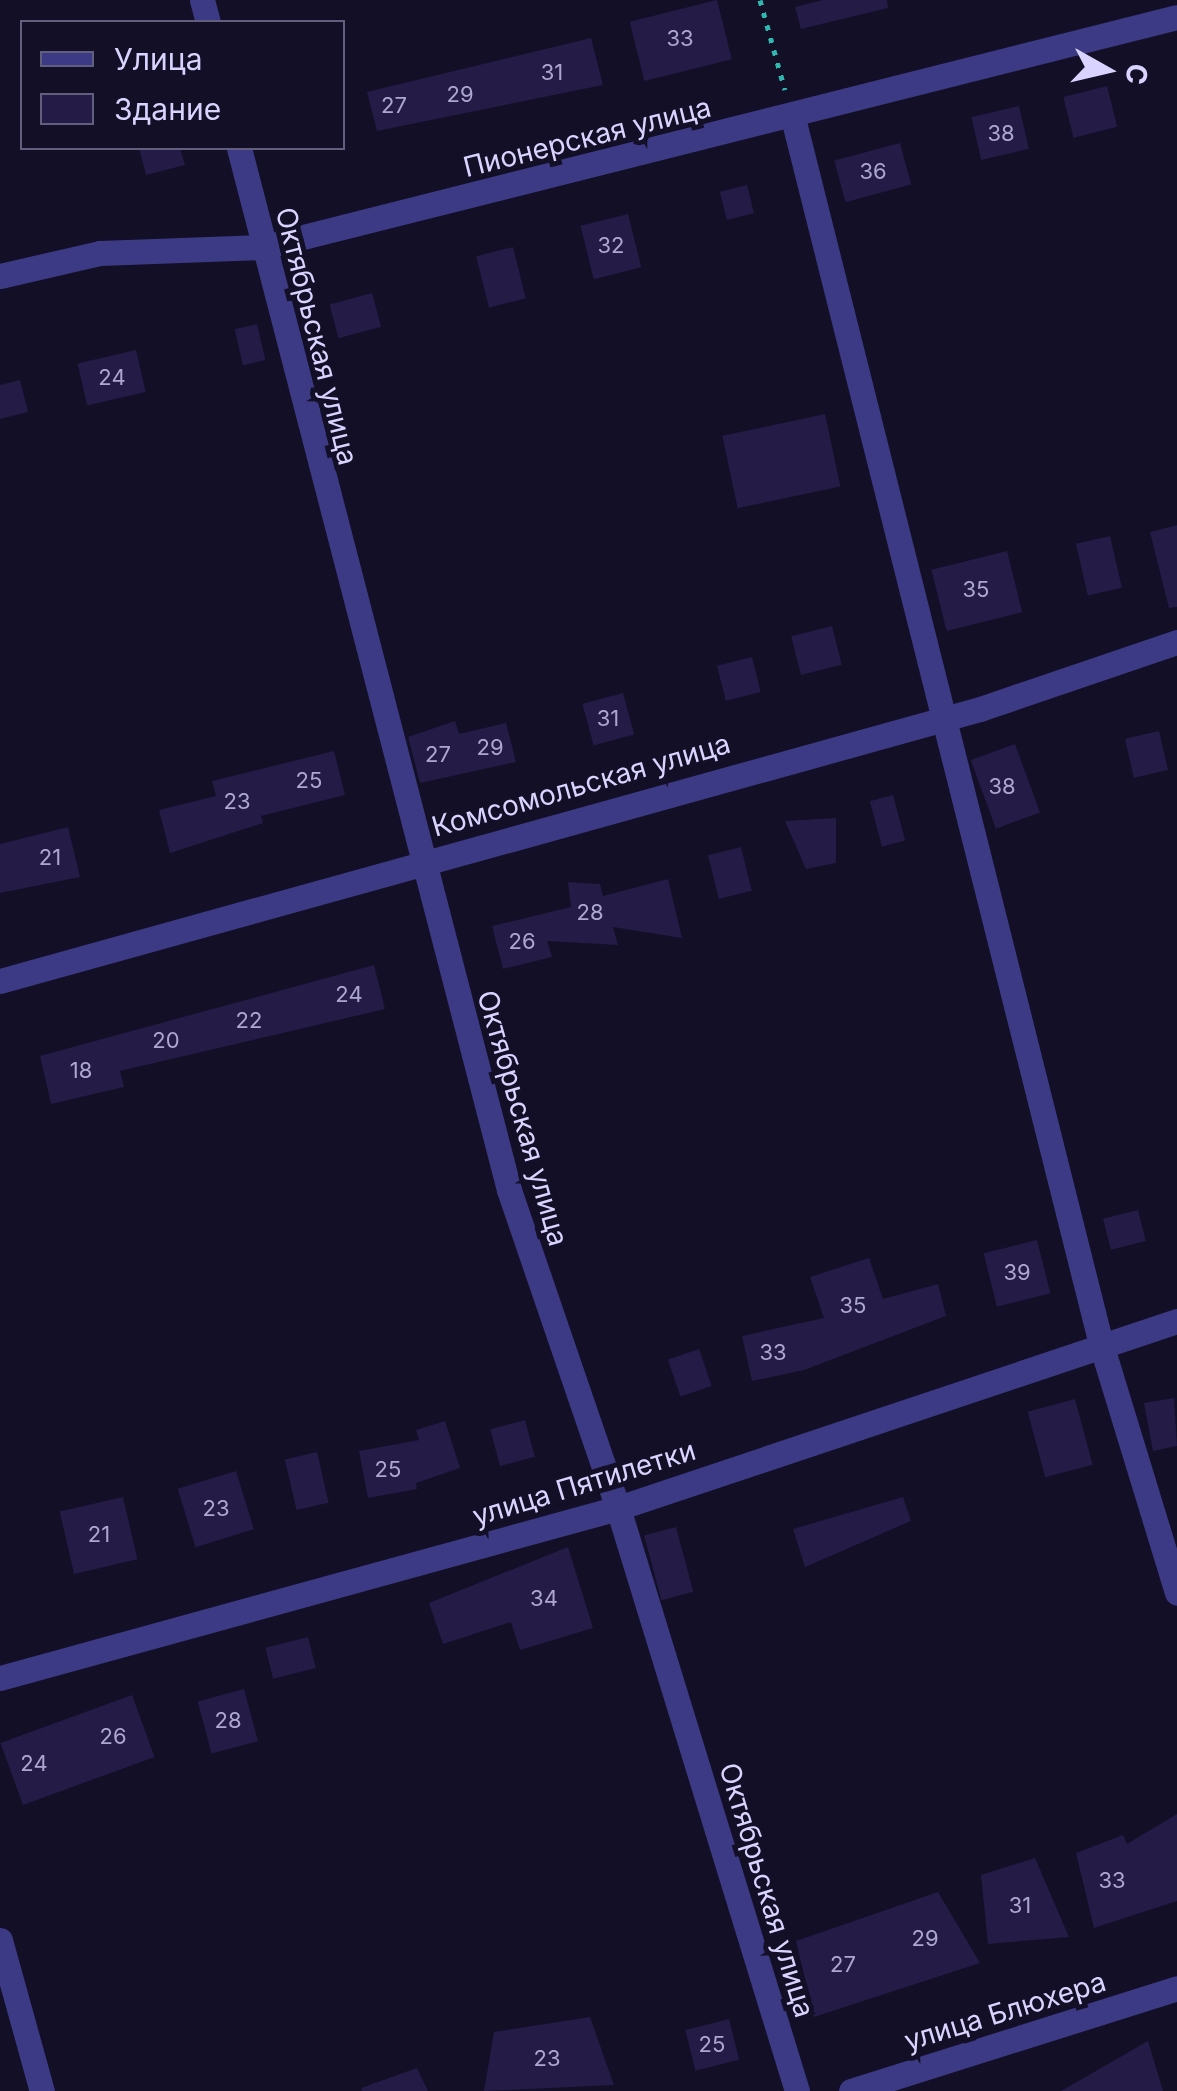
<!DOCTYPE html>
<meta charset="utf-8">
<style>
body{margin:0}
#map{position:relative;width:1177px;height:2091px;overflow:hidden;background:#130f26;font-family:Inter,sans-serif}
div>[style]{position:absolute}
.building>*{inset:0;background:#241b47;transform-origin:0 0}
.path>*{height:5px;margin-top:-2.5px;transform-origin:0;background:repeating-linear-gradient(90deg,#2fb8b0 0 5px,transparent 0 13px)}
.minor>*{height:25px;margin:-12.5px;padding:0 12.5px;transform-origin:12.5px;border-radius:12.5px;background:#3d3a85}
span{translate:-50% -50%;white-space:nowrap;text-align:center;line-height:1.15;-webkit-text-stroke:10px #130f26;paint-order:stroke}
.number-label{font-size:22px;color:#aca6d1}
.number-label span{-webkit-text-stroke-width:0}
.street-label{font-size:28px;color:#d9d4ff}
.legend{position:absolute;left:20px;top:20px;width:325px;height:130px;box-sizing:border-box;background:#130f26;border:2px solid #625e7d;margin:0;padding:12px 18px;list-style:none;font-size:30px;color:#d9d4ff}
.legend li{display:flex;align-items:center;gap:20px;height:50px}
.legend b{width:50px;border:2px solid #625e7d}
.north{position:absolute;left:1057px;top:20px;width:100px;height:100px;-webkit-text-stroke:8px #130f26;paint-order:stroke;rotate:98deg;font-size:28px;font-weight:700;line-height:40px;text-align:center;color:#d9d4ff}
.north::after{content:'';display:block;margin:auto;width:35px;height:45px;background:#d9d4ff;clip-path:polygon(50% 0,100% 100%,50% 72%,0 100%)}
</style>
<div id="map">
<div class="building">
<i style="left:717px;top:0;width:61px;height:90px;rotate:76deg"></i>
<i style="clip-path:polygon(823px 0,887px 0,888px 8px,801px 29px,795px 7px)"></i>
<i style="clip-path:polygon(591px 38px,603px 85px,377px 131px,367px 92px)"></i>
<i style="left:1107px;top:86px;width:42px;height:45px;rotate:76deg"></i>
<i style="left:1019px;top:106px;width:44px;height:49px;rotate:77deg"></i>
<i style="left:900px;top:143px;width:43px;height:68px;rotate:75deg"></i>
<i style="clip-path:polygon(139px 148px,180px 148px,185px 165px,146px 175px)"></i>
<i style="left:747px;top:185px;width:29px;height:28px;rotate:76deg"></i>
<i style="left:628px;top:214px;width:55px;height:49px;rotate:76deg"></i>
<i style="left:513px;top:247px;width:53px;height:38px;rotate:76deg"></i>
<i style="left:372px;top:293px;width:35px;height:44px;rotate:75deg"></i>
<i style="left:257px;top:324px;width:37px;height:23px;rotate:77deg"></i>
<i style="left:136px;top:350px;width:43px;height:60px;rotate:77deg"></i>
<i style="clip-path:polygon(20px 380px,28px 412px,0 419px,0 385px)"></i>
<i style="left:825px;top:414px;width:74px;height:105px;rotate:78deg"></i>
<i style="clip-path:polygon(1177px 525px,1177px 607px,1169px 608px,1150px 532px)"></i>
<i style="left:1110px;top:536px;width:53px;height:35px;rotate:77deg"></i>
<i style="left:1007px;top:551px;width:63px;height:78px;rotate:76deg"></i>
<i style="left:832px;top:626px;width:40px;height:42px;rotate:76deg"></i>
<i style="left:752px;top:657px;width:36px;height:36px;rotate:76deg"></i>
<i style="left:623px;top:693px;width:43px;height:42px;rotate:75deg"></i>
<i style="clip-path:polygon(455px 721px,459px 734px,506px 723px,516px 762px,420px 783px,408px 737px)"></i>
<i style="left:1159px;top:731px;width:40px;height:35px;rotate:77deg"></i>
<i style="left:1015px;top:744px;width:73px;height:47px;rotate:70deg"></i>
<i style="clip-path:polygon(334px 751px,345px 795px,261px 816px,263px 823px,170px 853px,159px 810px,216px 796px,212px 781px)"></i>
<i style="left:893px;top:795px;width:47px;height:24px;rotate:75deg"></i>
<i style="clip-path:polygon(836px 818px,836px 863px,806px 869px,785px 821px)"></i>
<i style="clip-path:polygon(68px 827px,80px 877px,0 893px,0 844px)"></i>
<i style="left:741px;top:847px;width:45px;height:34px;rotate:76deg"></i>
<i style="clip-path:polygon(668px 879px,682px 938px,613px 927px,618px 945px,547px 941px,552px 957px,503px 969px,492px 926px,571px 907px,568px 882px,600px 884px,603px 896px)"></i>
<i style="clip-path:polygon(374px 965px,385px 1009px,120px 1071px,124px 1087px,51px 1104px,40px 1056px)"></i>
<i style="left:1138px;top:1210px;width:32px;height:36px;rotate:76deg"></i>
<i style="left:1037px;top:1240px;width:55px;height:55px;rotate:76deg"></i>
<i style="clip-path:polygon(869px 1258px,883px 1299px,938px 1284px,946px 1316px,804px 1370px,752px 1381px,742px 1336px,824px 1318px,810px 1277px)"></i>
<i style="left:699px;top:1349px;width:39px;height:33px;rotate:71deg"></i>
<i style="clip-path:polygon(1174px 1398px,1177px 1446px,1153px 1451px,1144px 1403px)"></i>
<i style="left:1075px;top:1399px;width:68px;height:49px;rotate:75deg"></i>
<i style="left:525px;top:1420px;width:38px;height:36px;rotate:75deg"></i>
<i style="clip-path:polygon(445px 1421px,460px 1468px,416px 1483px,417px 1489px,368px 1498px,359px 1451px,419px 1440px,416px 1430px)"></i>
<i style="left:317px;top:1452px;width:52px;height:33px;rotate:77deg"></i>
<i style="left:236px;top:1471px;width:61px;height:61px;rotate:73deg"></i>
<i style="left:123px;top:1497px;width:64px;height:65px;rotate:77deg"></i>
<i style="clip-path:polygon(903px 1497px,911px 1521px,805px 1567px,793px 1529px)"></i>
<i style="left:676px;top:1527px;width:67px;height:33px;rotate:75deg"></i>
<i style="clip-path:polygon(568px 1547px,593px 1628px,520px 1650px,511px 1622px,443px 1644px,429px 1603px)"></i>
<i style="left:308px;top:1637px;width:32px;height:44px;rotate:76deg"></i>
<i style="left:244px;top:1689px;width:54px;height:48px;rotate:75deg"></i>
<i style="left:132px;top:1695px;width:66px;height:140px;rotate:70deg"></i>
<i style="clip-path:polygon(1177px 1814px,1177px 1901px,1094px 1928px,1076px 1853px,1123px 1835px,1127px 1844px)"></i>
<i style="clip-path:polygon(1035px 1858px,1069px 1937px,988px 1944px,981px 1875px)"></i>
<i style="clip-path:polygon(938px 1892px,980px 1963px,814px 2017px,796px 1941px)"></i>
<i style="clip-path:polygon(590px 2017px,614px 2085px,484px 2091px,494px 2032px)"></i>
<i style="left:729px;top:2019px;width:42px;height:45px;rotate:76deg"></i>
<i style="clip-path:polygon(1148px 2041px,1163px 2091px,1061px 2091px)"></i>
<i style="clip-path:polygon(417px 2068px,428px 2091px,362px 2091px,361px 2088px)"></i>
</div>
<div class="path">
<i style="left:760px;top:0;width:93px;rotate:74.5deg"></i>
</div>
<div class="minor">
<i style="left:202px;top:0;width:23px;rotate:75deg"></i>
<i style="left:793px;top:118px;width:1264px;rotate:75.9deg"></i>
<i style="left:1101px;top:1344px;width:260px;rotate:73deg"></i>
<i style="left:239px;top:148px;width:1076px;rotate:75.47deg"></i>
<i style="left:509px;top:1190px;width:336px;rotate:71.1deg"></i>
<i style="left:618px;top:1508px;width:610px;rotate:72.93deg"></i>
<i style="left:0;top:276px;width:103px;rotate:-13deg"></i>
<i style="left:100px;top:253px;width:163px;rotate:-2.1deg"></i>
<i style="left:263px;top:247px;width:942px;rotate:-14.12deg"></i>
<i style="left:0;top:981px;width:1017px;rotate:-15.51deg"></i>
<i style="left:980px;top:709px;width:208px;rotate:-18.8deg"></i>
<i style="left:0;top:1678px;width:641px;rotate:-15.38deg"></i>
<i style="left:618px;top:1508px;width:589px;rotate:-18.5deg"></i>
<i style="left:0;top:1940px;width:157px;rotate:74.5deg"></i>
<i style="left:851px;top:2091px;width:342px;rotate:-17.5deg"></i>
</div>
<div class="number-label">
<span style="left:680px;top:39px">33</span>
<span style="left:552px;top:73px">31</span>
<span style="left:460px;top:95px">29</span>
<span style="left:394px;top:106px">27</span>
<span style="left:1001px;top:134px">38</span>
<span style="left:873px;top:172px">36</span>
<span style="left:611px;top:246px">32</span>
<span style="left:112px;top:378px">24</span>
<span style="left:976px;top:590px">35</span>
<span style="left:608px;top:719px">31</span>
<span style="left:490px;top:748px">29</span>
<span style="left:438px;top:755px">27</span>
<span style="left:309px;top:781px">25</span>
<span style="left:1002px;top:787px">38</span>
<span style="left:237px;top:802px">23</span>
<span style="left:50px;top:858px">21</span>
<span style="left:590px;top:913px">28</span>
<span style="left:522px;top:942px">26</span>
<span style="left:349px;top:995px">24</span>
<span style="left:249px;top:1021px">22</span>
<span style="left:166px;top:1041px">20</span>
<span style="left:81px;top:1071px">18</span>
<span style="left:1017px;top:1273px">39</span>
<span style="left:853px;top:1306px">35</span>
<span style="left:773px;top:1353px">33</span>
<span style="left:388px;top:1470px">25</span>
<span style="left:216px;top:1509px">23</span>
<span style="left:99px;top:1535px">21</span>
<span style="left:544px;top:1599px">34</span>
<span style="left:228px;top:1721px">28</span>
<span style="left:113px;top:1737px">26</span>
<span style="left:34px;top:1764px">24</span>
<span style="left:1112px;top:1881px">33</span>
<span style="left:1020px;top:1906px">31</span>
<span style="left:925px;top:1939px">29</span>
<span style="left:843px;top:1965px">27</span>
<span style="left:712px;top:2045px">25</span>
<span style="left:547px;top:2059px">23</span>
</div>
<div class="street-label">
<span style="left:587px;top:137px;rotate:-14deg">Пионерская улица</span>
<span style="left:317px;top:336px;rotate:76deg">Октябрьская улица</span>
<span style="left:581px;top:785px;rotate:-16deg">Комсомольская улица</span>
<span style="left:523px;top:1118px;rotate:74deg">Октябрьская улица</span>
<span style="left:584px;top:1483px;rotate:-17deg">улица Пятилетки</span>
<span style="left:767px;top:1890px;rotate:73deg">Октябрьская улица</span>
<span style="left:1005px;top:2011px;rotate:-17deg">улица Блюхера</span>
</div>
<ul class="legend">
<li><b style="height:12px;background:#3d3a85"></b>Улица</li>
<li><b style="height:28px;background:#241b47"></b>Здание</li>
</ul>
<div class="north">С</div>
</div>
